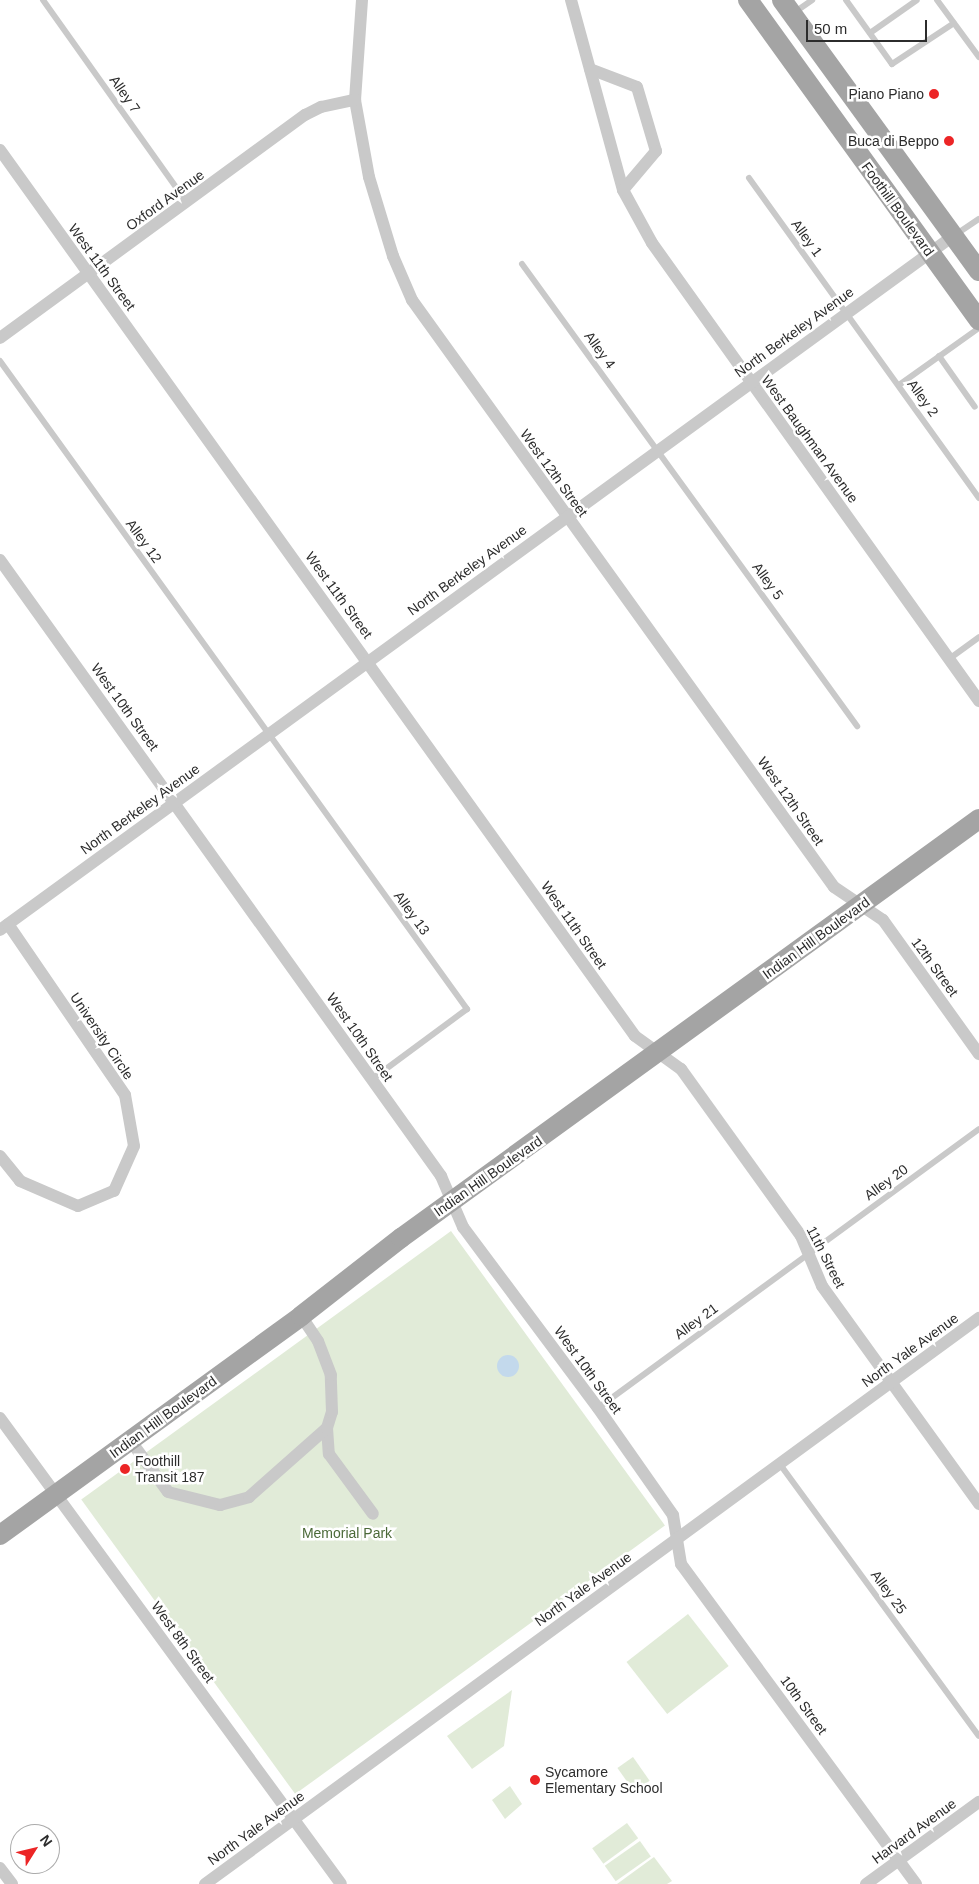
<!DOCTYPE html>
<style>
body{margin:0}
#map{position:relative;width:979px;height:1884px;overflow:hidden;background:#fff;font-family:Helvetica,sans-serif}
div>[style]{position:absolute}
.green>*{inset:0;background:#e1ebd8;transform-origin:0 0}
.water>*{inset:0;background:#c3d9ec}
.round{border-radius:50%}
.lane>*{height:6px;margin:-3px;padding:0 3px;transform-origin:3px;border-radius:3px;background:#c9c9c9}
.street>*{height:12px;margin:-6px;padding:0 6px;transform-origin:6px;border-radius:6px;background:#c9c9c9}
.primary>*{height:20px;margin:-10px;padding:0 10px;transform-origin:10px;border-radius:10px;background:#a4a4a4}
.dots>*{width:14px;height:14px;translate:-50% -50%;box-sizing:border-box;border:2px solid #fff;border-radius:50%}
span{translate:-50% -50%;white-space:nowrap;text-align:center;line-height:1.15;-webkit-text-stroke:5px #fff;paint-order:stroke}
.street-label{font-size:14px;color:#2c2c2c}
.poi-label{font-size:14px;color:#2c2c2c}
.right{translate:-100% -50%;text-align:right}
.left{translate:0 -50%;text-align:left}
.park-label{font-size:14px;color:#4b6938}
.north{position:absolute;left:10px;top:1824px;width:50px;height:50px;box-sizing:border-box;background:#fff;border:1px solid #ababab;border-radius:50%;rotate:54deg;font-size:14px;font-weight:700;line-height:20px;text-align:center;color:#2c2c2c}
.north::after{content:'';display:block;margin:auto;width:18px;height:22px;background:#ec2526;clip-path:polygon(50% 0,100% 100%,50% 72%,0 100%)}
.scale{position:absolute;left:806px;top:20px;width:121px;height:22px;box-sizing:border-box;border:2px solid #2c2c2c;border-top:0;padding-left:6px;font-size:15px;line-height:18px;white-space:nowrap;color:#2c2c2c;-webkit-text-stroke:4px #fff;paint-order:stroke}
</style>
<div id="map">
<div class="green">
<i style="left:451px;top:1231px;width:364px;height:457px;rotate:54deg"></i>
<i style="left:688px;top:1614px;width:66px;height:78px;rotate:52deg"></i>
<i style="clip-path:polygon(512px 1690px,504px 1746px,472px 1769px,447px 1736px)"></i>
<i style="left:633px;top:1757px;width:29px;height:19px;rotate:55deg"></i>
<i style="clip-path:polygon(510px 1786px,522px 1804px,505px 1819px,492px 1800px)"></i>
<i style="left:627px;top:1823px;width:19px;height:43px;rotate:54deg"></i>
<i style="left:640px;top:1841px;width:19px;height:43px;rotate:55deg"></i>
<i style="clip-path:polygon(654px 1857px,672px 1881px,667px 1884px,617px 1884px)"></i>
</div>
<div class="water">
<i class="round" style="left:497px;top:1355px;width:22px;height:22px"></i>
</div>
<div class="lane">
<i style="left:43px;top:0;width:249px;rotate:54.6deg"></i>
<i style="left:846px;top:0;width:79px;rotate:54.3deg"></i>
<i style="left:892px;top:64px;width:74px;rotate:-33.5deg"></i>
<i style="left:937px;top:0;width:71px;rotate:53.6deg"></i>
<i style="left:795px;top:12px;width:21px;rotate:-35deg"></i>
<i style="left:870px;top:33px;width:57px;rotate:-35.1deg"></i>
<i style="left:749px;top:178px;width:394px;rotate:54.3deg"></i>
<i style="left:955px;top:235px;width:29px;rotate:-34deg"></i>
<i style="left:522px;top:264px;width:571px;rotate:54.05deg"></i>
<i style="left:939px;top:356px;width:62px;rotate:54.8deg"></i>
<i style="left:0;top:361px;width:799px;rotate:54.22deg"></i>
<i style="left:467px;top:1009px;width:119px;rotate:143.5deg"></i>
<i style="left:899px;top:385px;width:98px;rotate:-35.5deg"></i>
<i style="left:949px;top:659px;width:37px;rotate:-36deg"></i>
<i style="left:598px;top:1408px;width:472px;rotate:-36.2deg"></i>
<i style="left:779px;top:1463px;width:338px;rotate:53.8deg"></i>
</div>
<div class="street">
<i style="left:362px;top:0;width:100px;rotate:94deg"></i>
<i style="left:355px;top:100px;width:78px;rotate:79.7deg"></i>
<i style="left:369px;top:177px;width:83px;rotate:73.1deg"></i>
<i style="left:393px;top:256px;width:48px;rotate:66.6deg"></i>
<i style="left:412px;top:300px;width:723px;rotate:54.29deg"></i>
<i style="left:834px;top:887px;width:59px;rotate:34deg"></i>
<i style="left:883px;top:920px;width:165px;rotate:54.4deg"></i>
<i style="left:571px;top:0;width:197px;rotate:74.7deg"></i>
<i style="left:623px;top:190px;width:60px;rotate:61.3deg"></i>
<i style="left:652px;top:243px;width:563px;rotate:54.47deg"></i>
<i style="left:590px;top:69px;width:50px;rotate:21deg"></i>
<i style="left:637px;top:87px;width:67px;rotate:73.5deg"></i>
<i style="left:656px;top:151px;width:51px;rotate:130.2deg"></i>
<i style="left:0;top:150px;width:1090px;rotate:54.37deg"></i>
<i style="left:635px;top:1036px;width:57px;rotate:35.7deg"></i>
<i style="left:681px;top:1069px;width:206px;rotate:54.3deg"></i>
<i style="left:801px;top:1236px;width:54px;rotate:67.2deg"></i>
<i style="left:822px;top:1286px;width:269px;rotate:54.2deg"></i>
<i style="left:0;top:338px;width:378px;rotate:-36.2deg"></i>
<i style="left:305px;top:115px;width:18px;rotate:-27deg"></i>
<i style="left:321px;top:107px;width:35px;rotate:-12deg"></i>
<i style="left:0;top:560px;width:758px;rotate:54.4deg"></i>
<i style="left:441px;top:1176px;width:56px;rotate:66.7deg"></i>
<i style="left:463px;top:1227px;width:226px;rotate:53.3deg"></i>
<i style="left:598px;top:1408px;width:131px;rotate:55deg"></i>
<i style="left:673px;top:1515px;width:50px;rotate:80.7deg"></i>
<i style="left:681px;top:1564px;width:397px;rotate:53.7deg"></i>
<i style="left:0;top:930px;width:1179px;rotate:-36.06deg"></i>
<i style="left:0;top:1156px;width:32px;rotate:51deg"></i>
<i style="left:20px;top:1181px;width:63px;rotate:23.3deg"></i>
<i style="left:78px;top:1206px;width:39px;rotate:-23deg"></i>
<i style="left:114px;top:1191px;width:49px;rotate:-66deg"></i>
<i style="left:134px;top:1146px;width:52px;rotate:-100deg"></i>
<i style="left:125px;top:1095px;width:207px;rotate:-124.4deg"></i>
<i style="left:0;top:1418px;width:577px;rotate:53.8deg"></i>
<i style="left:327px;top:1428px;width:26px;rotate:86deg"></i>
<i style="left:329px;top:1454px;width:74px;rotate:53.7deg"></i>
<i style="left:130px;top:1440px;width:64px;rotate:53.8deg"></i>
<i style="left:168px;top:1492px;width:54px;rotate:14deg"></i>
<i style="left:220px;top:1505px;width:30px;rotate:-15deg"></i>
<i style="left:249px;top:1497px;width:104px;rotate:-41.5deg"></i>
<i style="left:327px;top:1428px;width:17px;rotate:-73deg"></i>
<i style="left:332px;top:1412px;width:37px;rotate:-92deg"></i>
<i style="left:331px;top:1375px;width:36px;rotate:-111deg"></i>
<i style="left:318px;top:1341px;width:30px;rotate:-124deg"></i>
<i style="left:0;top:1868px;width:20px;rotate:53deg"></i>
<i style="left:205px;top:1884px;width:959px;rotate:-36.18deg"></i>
<i style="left:866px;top:1884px;width:140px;rotate:-36deg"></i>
</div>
<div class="primary">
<i style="left:748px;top:0;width:395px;rotate:54.2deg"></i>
<i style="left:782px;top:0;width:335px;rotate:54deg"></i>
<i style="left:0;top:1535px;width:372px;rotate:-36deg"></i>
<i style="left:301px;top:1316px;width:127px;rotate:-38deg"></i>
<i style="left:401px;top:1238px;width:714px;rotate:-35.94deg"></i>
</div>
<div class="dots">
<i style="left:934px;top:94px;background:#ec2526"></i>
<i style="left:949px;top:141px;background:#ec2526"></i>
<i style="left:125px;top:1469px;background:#ec2526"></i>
<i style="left:535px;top:1780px;background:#ec2526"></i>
</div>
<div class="street-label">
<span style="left:125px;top:94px;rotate:55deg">Alley 7</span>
<span style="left:165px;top:200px;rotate:-36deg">Oxford Avenue</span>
<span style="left:898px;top:209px;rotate:54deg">Foothill Boulevard</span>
<span style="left:807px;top:238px;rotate:54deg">Alley 1</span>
<span style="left:102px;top:267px;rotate:54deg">West 11th Street</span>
<span style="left:794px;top:332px;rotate:-36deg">North Berkeley Avenue</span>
<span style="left:600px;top:350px;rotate:54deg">Alley 4</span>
<span style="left:923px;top:398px;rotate:54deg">Alley 2</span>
<span style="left:810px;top:439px;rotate:54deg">West Baughman Avenue</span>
<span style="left:554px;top:473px;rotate:54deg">West 12th Street</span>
<span style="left:144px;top:541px;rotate:54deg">Alley 12</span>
<span style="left:467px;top:570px;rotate:-36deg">North Berkeley Avenue</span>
<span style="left:768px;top:581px;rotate:54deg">Alley 5</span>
<span style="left:339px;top:595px;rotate:54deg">West 11th Street</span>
<span style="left:125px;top:707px;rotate:54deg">West 10th Street</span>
<span style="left:791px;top:801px;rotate:55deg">West 12th Street</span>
<span style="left:140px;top:809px;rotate:-36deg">North Berkeley Avenue</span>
<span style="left:412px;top:913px;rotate:54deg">Alley 13</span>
<span style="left:574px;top:925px;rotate:55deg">West 11th Street</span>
<span style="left:816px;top:938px;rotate:-36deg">Indian Hill Boulevard</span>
<span style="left:935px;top:967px;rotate:54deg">12th Street</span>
<span style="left:102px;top:1036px;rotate:56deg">University Circle</span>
<span style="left:360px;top:1037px;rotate:55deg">West 10th Street</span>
<span style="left:488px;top:1176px;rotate:-35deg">Indian Hill Boulevard</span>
<span style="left:886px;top:1182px;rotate:-36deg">Alley 20</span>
<span style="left:826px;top:1257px;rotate:63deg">11th Street</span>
<span style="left:696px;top:1321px;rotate:-36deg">Alley 21</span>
<span style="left:910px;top:1350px;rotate:-36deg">North Yale Avenue</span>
<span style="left:588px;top:1370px;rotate:54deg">West 10th Street</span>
<span style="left:163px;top:1417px;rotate:-36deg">Indian Hill Boulevard</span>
<span style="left:583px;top:1589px;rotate:-36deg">North Yale Avenue</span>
<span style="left:889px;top:1592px;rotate:54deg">Alley 25</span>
<span style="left:183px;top:1642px;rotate:54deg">West 8th Street</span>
<span style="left:804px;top:1705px;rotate:54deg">10th Street</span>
<span style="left:256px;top:1828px;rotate:-36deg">North Yale Avenue</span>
<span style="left:914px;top:1831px;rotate:-36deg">Harvard Avenue</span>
</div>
<div class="poi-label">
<span class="right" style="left:924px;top:94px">Piano Piano</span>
<span class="right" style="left:939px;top:141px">Buca di Beppo</span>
<span class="left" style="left:135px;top:1469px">Foothill<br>Transit 187</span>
<span class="left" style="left:545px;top:1780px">Sycamore<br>Elementary School</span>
</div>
<div class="park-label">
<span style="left:347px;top:1533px">Memorial Park</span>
</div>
<div class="north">N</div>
<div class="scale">50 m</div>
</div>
